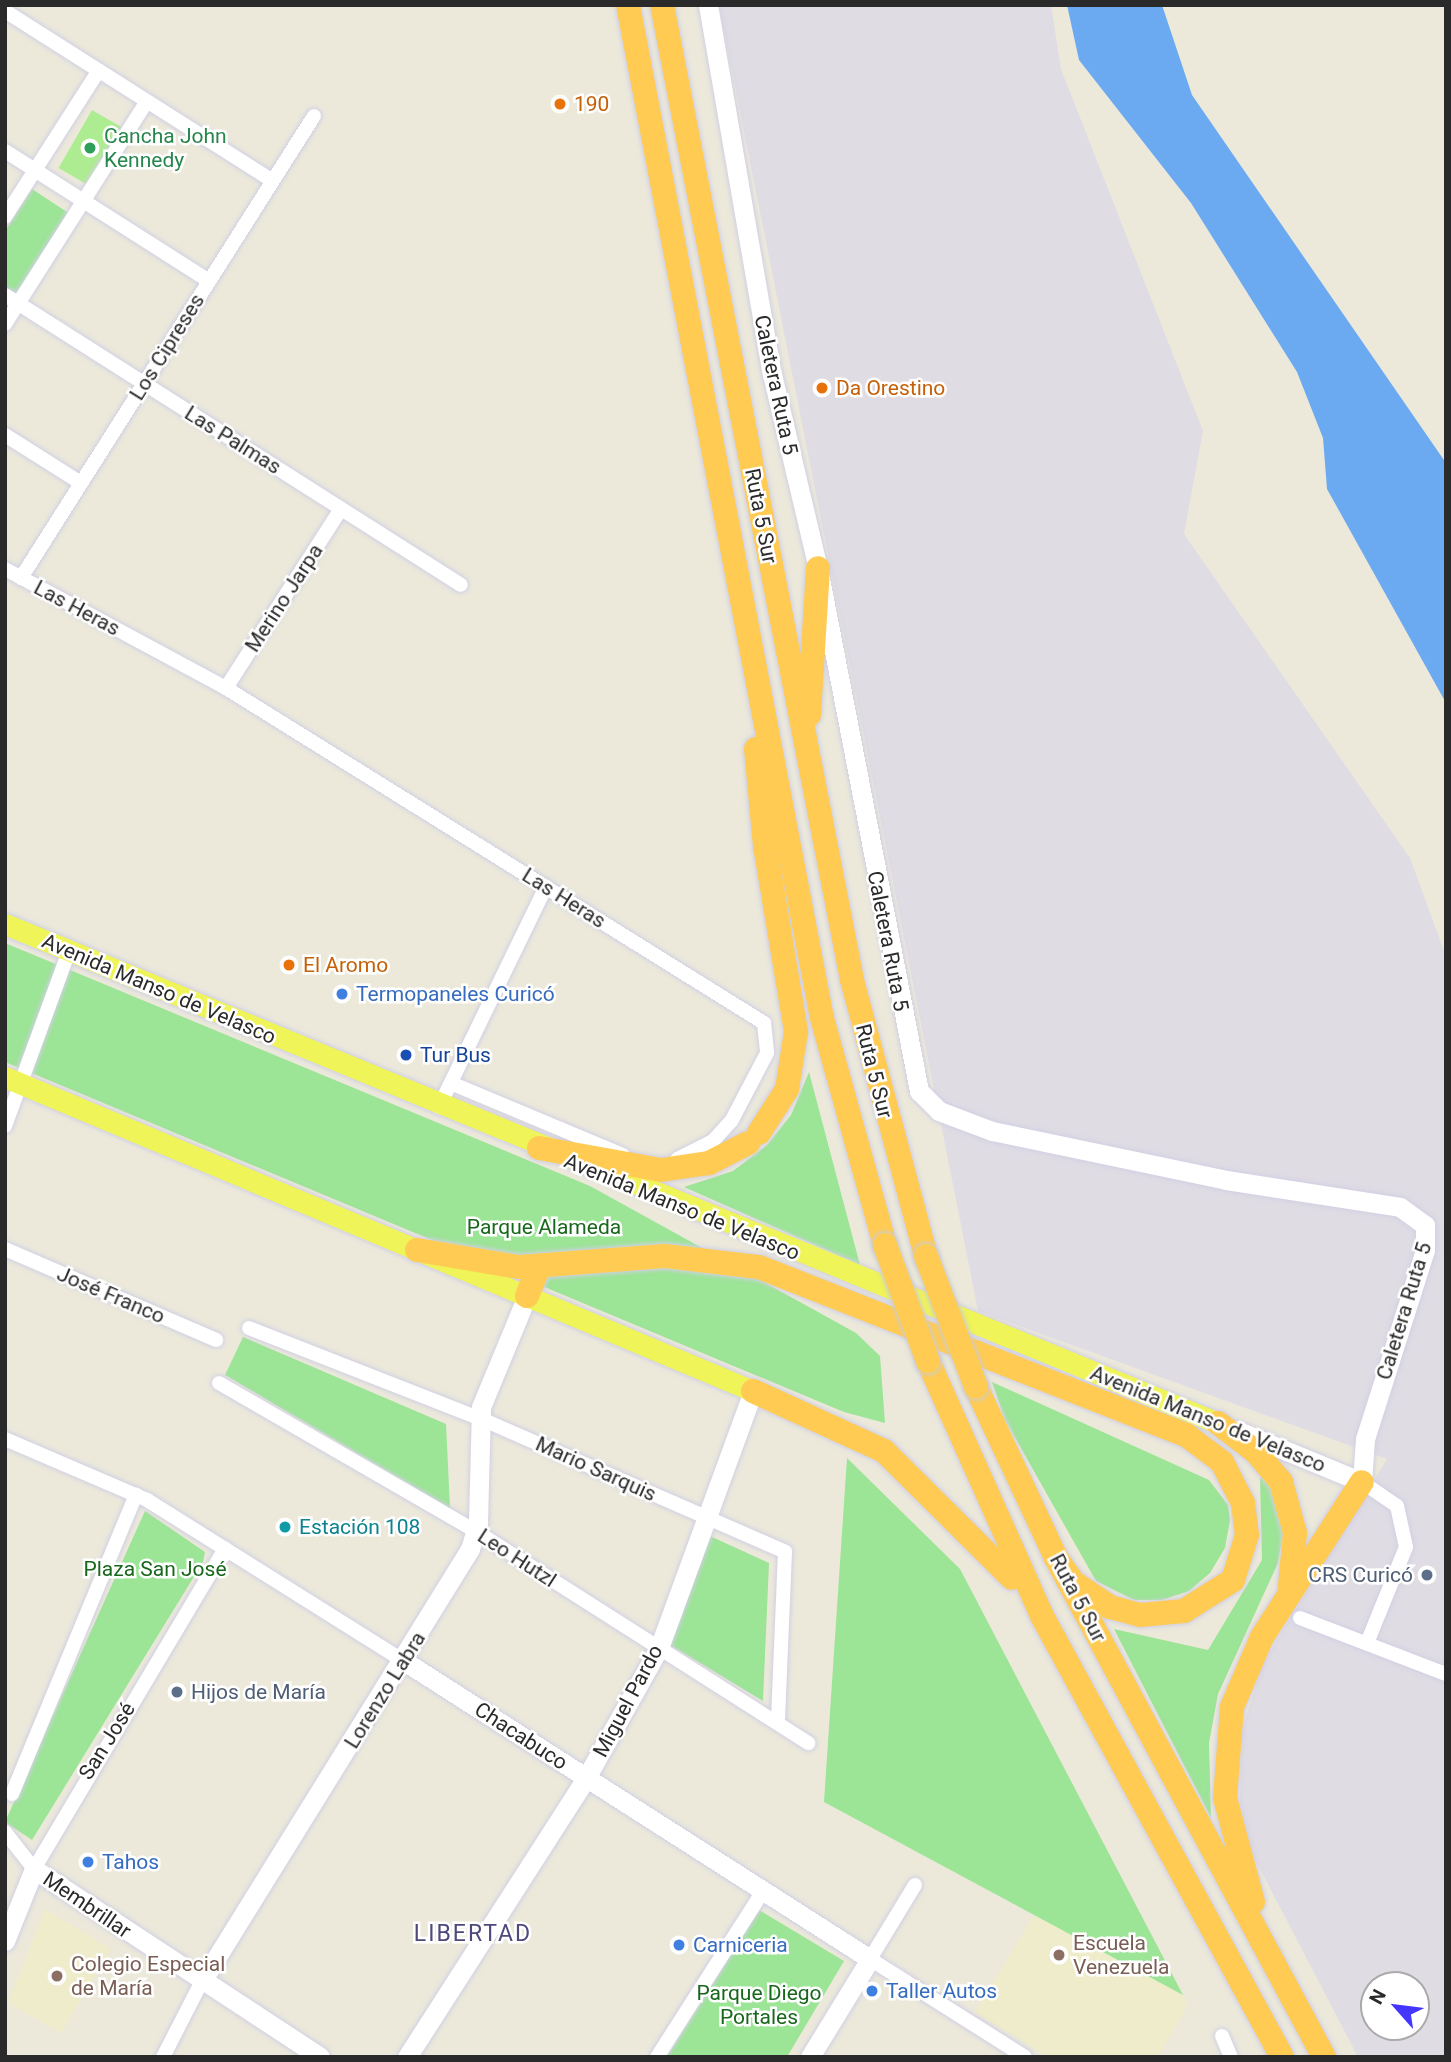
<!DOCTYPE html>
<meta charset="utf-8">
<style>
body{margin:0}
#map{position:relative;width:1451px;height:2062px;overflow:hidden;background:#ece9db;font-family:Roboto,sans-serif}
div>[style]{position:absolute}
.industrial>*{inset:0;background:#e0dce4}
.education>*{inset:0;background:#eeecca}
.green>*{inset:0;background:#9ce496}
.pitch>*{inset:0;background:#aeec91;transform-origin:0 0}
.water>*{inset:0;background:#6baaf1}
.roads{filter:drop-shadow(0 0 2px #d1d0e3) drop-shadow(0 0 2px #d1d0e3)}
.street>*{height:14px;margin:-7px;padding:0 7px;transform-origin:7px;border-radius:7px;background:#fff}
.secondary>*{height:19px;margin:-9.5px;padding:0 9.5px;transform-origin:9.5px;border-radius:9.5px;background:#fff}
.primary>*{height:21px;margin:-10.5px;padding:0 10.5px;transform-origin:10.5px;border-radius:10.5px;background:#eff458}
.highway>*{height:24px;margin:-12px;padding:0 12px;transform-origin:12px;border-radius:12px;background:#ffcb53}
.bridges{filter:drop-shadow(0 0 2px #ccc) drop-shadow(0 0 2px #ccc)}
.highway-bridge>*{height:24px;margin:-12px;padding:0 12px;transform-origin:12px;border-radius:12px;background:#ffcb53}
.dots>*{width:19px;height:19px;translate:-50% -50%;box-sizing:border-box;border:4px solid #fff;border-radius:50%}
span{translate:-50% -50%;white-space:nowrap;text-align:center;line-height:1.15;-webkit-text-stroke:5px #fff;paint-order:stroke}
.food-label{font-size:21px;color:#c56008}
.left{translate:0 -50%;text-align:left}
.leisure-label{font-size:21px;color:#27864d}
.street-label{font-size:21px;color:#2a2a2a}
.shop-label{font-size:21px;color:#366cbe}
.transit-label{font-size:21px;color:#164399}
.park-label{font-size:21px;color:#18681c}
.culture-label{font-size:21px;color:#0d838f}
.service-label{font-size:21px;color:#4e5e75}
.right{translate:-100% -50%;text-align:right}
.education-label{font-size:21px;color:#785e54}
.neighbourhood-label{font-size:23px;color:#4d497b;letter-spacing:2px}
.frame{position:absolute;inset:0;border:7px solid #2a2a2a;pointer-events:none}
.north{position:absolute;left:1360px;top:1971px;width:70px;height:70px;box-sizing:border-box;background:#fff;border:2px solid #aaa;border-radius:50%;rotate:298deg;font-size:19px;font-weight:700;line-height:28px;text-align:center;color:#2a2a2a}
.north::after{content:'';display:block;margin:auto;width:24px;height:32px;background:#4536fe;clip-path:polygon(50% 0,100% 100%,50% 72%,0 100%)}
</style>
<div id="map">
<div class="industrial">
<i style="clip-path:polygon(evenodd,719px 5px,1051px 5px,1061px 69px,1203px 431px,1184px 534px,1410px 858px,1446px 956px,1446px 2057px,1358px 2057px,1249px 1848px,1240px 1801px,1242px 1730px,1263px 1663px,1387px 1459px,978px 1311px,719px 5px,1374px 1985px,1416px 1985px,1416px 2027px,1374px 2027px,1374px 1985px)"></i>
</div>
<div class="education">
<i style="clip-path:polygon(45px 1909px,111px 1949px,61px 2033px,8px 2003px)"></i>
<i style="clip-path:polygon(1034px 1915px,1183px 1995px,1188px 2004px,1158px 2057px,1048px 2057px,975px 2012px)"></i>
</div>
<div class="green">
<i style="clip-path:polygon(32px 189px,70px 214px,14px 299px,5px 293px,5px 231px)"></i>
<i style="clip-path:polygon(5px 943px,590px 1186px,856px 1333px,880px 1356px,885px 1423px,844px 1412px,5px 1062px)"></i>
<i style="clip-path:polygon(809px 1072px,860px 1265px,684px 1187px,733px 1171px,767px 1145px,791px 1115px)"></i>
<i style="clip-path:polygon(243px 1337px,446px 1424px,450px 1508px,225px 1375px)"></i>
<i style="clip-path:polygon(992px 1382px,1209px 1480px,1228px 1505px,1230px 1520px,1225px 1548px,1210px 1573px,1189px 1591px,1162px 1600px,1134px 1600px,1096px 1581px,1005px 1420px)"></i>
<i style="clip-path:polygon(847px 1458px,960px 1569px,1183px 1995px,824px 1802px)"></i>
<i style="clip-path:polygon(1260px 1478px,1270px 1480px,1287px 1512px,1278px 1563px,1218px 1694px,1209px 1743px,1211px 1818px,1114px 1629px,1208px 1650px,1262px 1560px)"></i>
<i style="clip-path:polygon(145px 1511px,205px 1552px,203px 1562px,32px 1840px,5px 1822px)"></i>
<i style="clip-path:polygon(710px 1536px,769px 1563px,763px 1701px,670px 1645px)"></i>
<i style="clip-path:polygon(759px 1910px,844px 1961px,787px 2057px,667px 2057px)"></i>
</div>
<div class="pitch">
<i style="left:92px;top:110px;width:38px;height:67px;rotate:30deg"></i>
</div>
<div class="water">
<i style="clip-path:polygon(1067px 5px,1162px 5px,1192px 95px,1446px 463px,1446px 703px,1327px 489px,1323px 438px,1297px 372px,1191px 203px,1079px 60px)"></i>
</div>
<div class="roads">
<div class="street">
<i style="left:5px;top:11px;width:317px;rotate:32.4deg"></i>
<i style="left:5px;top:151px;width:242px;rotate:32.5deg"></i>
<i style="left:5px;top:217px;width:174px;rotate:-57.4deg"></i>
<i style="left:5px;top:295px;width:540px;rotate:32.45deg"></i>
<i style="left:5px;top:324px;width:264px;rotate:-57.5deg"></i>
<i style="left:5px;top:435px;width:90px;rotate:32.3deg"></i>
<i style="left:5px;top:569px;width:251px;rotate:28.3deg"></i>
<i style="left:226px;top:688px;width:634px;rotate:31.91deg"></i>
<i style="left:764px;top:1023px;width:30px;rotate:84deg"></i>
<i style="left:767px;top:1053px;width:76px;rotate:117.6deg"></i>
<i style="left:732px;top:1120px;width:28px;rotate:132deg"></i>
<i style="left:713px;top:1141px;width:40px;rotate:153.4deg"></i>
<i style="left:21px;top:578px;width:547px;rotate:-57.62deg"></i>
<i style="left:226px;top:688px;width:213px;rotate:-57.3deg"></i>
<i style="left:453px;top:1084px;width:184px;rotate:22.7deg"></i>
<i style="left:439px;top:1107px;width:245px;rotate:-64.1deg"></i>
<i style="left:5px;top:1126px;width:186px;rotate:-69.9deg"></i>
<i style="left:5px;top:1249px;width:230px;rotate:23.3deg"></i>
<i style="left:249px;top:1328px;width:247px;rotate:21.4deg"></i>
<i style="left:479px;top:1418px;width:334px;rotate:23.6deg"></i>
<i style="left:785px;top:1552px;width:168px;rotate:92.4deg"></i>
<i style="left:219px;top:1383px;width:298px;rotate:30deg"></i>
<i style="left:477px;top:1532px;width:393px;rotate:32.5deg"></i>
<i style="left:5px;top:1439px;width:155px;rotate:23.2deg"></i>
<i style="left:147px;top:1500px;width:303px;rotate:32.1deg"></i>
<i style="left:1362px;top:1482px;width:42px;rotate:34.4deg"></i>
<i style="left:1397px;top:1506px;width:42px;rotate:77.6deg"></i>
<i style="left:1406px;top:1547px;width:104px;rotate:112.1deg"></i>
<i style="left:1300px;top:1618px;width:156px;rotate:21deg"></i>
<i style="left:12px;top:1794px;width:324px;rotate:-67.5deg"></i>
<i style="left:5px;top:1832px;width:47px;rotate:51.9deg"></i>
<i style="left:34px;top:1869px;width:373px;rotate:-59.2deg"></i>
<i style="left:915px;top:1885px;width:87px;rotate:121.3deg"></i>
<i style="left:870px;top:1959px;width:183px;rotate:32.3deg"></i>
<i style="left:1222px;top:2036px;width:23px;rotate:67deg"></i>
<i style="left:163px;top:2057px;width:85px;rotate:-62.8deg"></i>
<i style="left:657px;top:2057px;width:197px;rotate:-57.4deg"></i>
</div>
<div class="secondary">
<i style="left:708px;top:5px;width:375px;rotate:80.2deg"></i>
<i style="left:772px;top:374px;width:199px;rotate:76.7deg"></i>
<i style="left:818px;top:568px;width:533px;rotate:79.07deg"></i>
<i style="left:919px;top:1091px;width:28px;rotate:45deg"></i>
<i style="left:939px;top:1111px;width:57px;rotate:20.7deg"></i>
<i style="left:992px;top:1131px;width:239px;rotate:11.8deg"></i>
<i style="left:1226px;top:1180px;width:176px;rotate:8.8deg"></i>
<i style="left:1400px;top:1207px;width:31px;rotate:36deg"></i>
<i style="left:1425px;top:1225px;width:25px;rotate:90deg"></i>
<i style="left:1425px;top:1250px;width:198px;rotate:107.6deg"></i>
<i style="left:1365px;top:1439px;width:43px;rotate:94deg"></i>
<i style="left:1362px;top:1482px;width:136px;rotate:-157.6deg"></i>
<i style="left:404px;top:1661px;width:553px;rotate:32.6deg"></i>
<i style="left:870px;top:1959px;width:115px;rotate:121.5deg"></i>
<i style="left:5px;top:1941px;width:78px;rotate:-68.1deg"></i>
<i style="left:34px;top:1869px;width:342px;rotate:33.3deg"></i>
<i style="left:202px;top:1981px;width:508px;rotate:-58.19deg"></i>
<i style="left:470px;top:1549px;width:28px;rotate:-73deg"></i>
<i style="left:478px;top:1522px;width:115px;rotate:-88.5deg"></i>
<i style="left:481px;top:1407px;width:120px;rotate:-67.5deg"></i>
<i style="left:407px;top:2057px;width:331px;rotate:-57.3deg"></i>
<i style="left:586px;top:1778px;width:149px;rotate:-60.7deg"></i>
<i style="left:659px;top:1648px;width:274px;rotate:-69.9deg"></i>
</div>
<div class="primary">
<i style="left:5px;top:924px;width:1312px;rotate:22.36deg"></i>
<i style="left:5px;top:1077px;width:811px;rotate:22.77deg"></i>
</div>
<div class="highway">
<i style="left:628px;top:5px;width:1031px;rotate:79.16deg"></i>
<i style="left:822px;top:1018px;width:236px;rotate:74.5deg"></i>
<i style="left:662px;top:5px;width:993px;rotate:78.97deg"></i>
<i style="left:852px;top:980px;width:286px;rotate:75deg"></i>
<i style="left:809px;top:715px;width:147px;rotate:-86.5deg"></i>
<i style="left:756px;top:749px;width:97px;rotate:84.7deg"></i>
<i style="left:765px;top:846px;width:189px;rotate:80.5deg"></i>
<i style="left:796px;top:1032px;width:58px;rotate:99deg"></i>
<i style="left:787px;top:1089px;width:52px;rotate:122.5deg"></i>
<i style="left:539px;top:1148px;width:124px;rotate:10.2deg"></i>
<i style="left:661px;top:1170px;width:49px;rotate:-8.3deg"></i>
<i style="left:709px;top:1163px;width:44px;rotate:-27.1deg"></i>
<i style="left:417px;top:1250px;width:103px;rotate:9.5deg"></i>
<i style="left:519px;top:1267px;width:146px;rotate:-4.3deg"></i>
<i style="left:665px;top:1256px;width:95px;rotate:6.7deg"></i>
<i style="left:759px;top:1267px;width:459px;rotate:21.5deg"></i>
<i style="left:1186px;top:1435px;width:45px;rotate:36.9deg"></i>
<i style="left:1222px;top:1462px;width:46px;rotate:62.9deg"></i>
<i style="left:1243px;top:1503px;width:32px;rotate:83deg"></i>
<i style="left:1247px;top:1535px;width:47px;rotate:107.3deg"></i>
<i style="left:1233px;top:1580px;width:58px;rotate:147.7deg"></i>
<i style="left:1184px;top:1611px;width:44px;rotate:174.8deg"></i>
<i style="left:1140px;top:1615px;width:31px;rotate:-165deg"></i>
<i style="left:1110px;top:1607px;width:45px;rotate:-146deg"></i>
<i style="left:1073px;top:1582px;width:32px;rotate:-125deg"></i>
<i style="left:527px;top:1296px;width:31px;rotate:-68deg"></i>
<i style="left:928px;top:1361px;width:279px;rotate:65.9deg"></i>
<i style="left:1042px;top:1616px;width:502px;rotate:61.44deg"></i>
<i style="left:976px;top:1387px;width:187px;rotate:64.9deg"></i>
<i style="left:1055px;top:1556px;width:569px;rotate:61.77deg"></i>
<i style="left:753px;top:1391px;width:144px;rotate:24.6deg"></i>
<i style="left:884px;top:1451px;width:180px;rotate:44.8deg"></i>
<i style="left:1218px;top:1423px;width:48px;rotate:37.3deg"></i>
<i style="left:1256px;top:1452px;width:39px;rotate:50deg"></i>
<i style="left:1281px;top:1482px;width:53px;rotate:74.6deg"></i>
<i style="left:1295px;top:1533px;width:53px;rotate:95.4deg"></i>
<i style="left:1253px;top:1902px;width:108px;rotate:-105.1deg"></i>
<i style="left:1225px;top:1798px;width:91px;rotate:-85.6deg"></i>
<i style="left:1232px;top:1707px;width:76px;rotate:-66.8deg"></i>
<i style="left:1262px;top:1637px;width:184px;rotate:-57.2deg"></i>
</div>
</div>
<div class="bridges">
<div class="highway-bridge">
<i style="left:885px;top:1245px;width:124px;rotate:69.7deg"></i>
<i style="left:926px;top:1256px;width:140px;rotate:69.1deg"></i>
</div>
</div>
<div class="dots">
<i style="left:560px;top:104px;background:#e8710a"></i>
<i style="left:90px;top:148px;background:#2e9e5b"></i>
<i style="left:822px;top:388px;background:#e8710a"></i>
<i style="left:289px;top:965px;background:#e8710a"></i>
<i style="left:342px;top:994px;background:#3f7fe0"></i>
<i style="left:406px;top:1055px;background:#1a4fb4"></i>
<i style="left:285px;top:1527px;background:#0f9aa8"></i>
<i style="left:1427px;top:1575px;background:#5c6f8a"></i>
<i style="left:177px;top:1692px;background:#5c6f8a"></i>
<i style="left:88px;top:1862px;background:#3f7fe0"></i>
<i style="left:679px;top:1945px;background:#3f7fe0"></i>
<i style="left:1059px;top:1955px;background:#8d6e63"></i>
<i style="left:57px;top:1976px;background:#8d6e63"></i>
<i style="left:872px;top:1991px;background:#3f7fe0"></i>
</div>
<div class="food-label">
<span class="left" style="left:574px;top:104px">190</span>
<span class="left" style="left:836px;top:388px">Da Orestino</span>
<span class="left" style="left:303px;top:965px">El Aromo</span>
</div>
<div class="leisure-label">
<span class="left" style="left:104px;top:148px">Cancha John<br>Kennedy</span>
</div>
<div class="street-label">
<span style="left:167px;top:347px;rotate:-58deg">Los Cipreses</span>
<span style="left:776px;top:385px;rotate:78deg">Caletera Ruta 5</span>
<span style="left:233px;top:440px;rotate:32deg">Las Palmas</span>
<span style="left:761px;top:516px;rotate:79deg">Ruta 5 Sur</span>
<span style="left:284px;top:598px;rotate:-57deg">Merino Jarpa</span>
<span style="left:77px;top:608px;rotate:28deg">Las Heras</span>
<span style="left:564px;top:898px;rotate:32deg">Las Heras</span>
<span style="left:888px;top:941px;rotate:79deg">Caletera Ruta 5</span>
<span style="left:159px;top:989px;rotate:23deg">Avenida Manso de Velasco</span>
<span style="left:874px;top:1071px;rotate:76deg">Ruta 5 Sur</span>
<span style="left:682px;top:1207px;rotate:22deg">Avenida Manso de Velasco</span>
<span style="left:111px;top:1295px;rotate:23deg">José Franco</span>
<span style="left:1404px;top:1311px;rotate:-73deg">Caletera Ruta 5</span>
<span style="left:1208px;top:1419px;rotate:22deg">Avenida Manso de Velasco</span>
<span style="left:596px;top:1469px;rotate:24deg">Mario Sarquis</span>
<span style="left:517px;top:1558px;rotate:33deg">Leo Hutzl</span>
<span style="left:1078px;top:1598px;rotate:62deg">Ruta 5 Sur</span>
<span style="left:385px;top:1690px;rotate:-58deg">Lorenzo Labra</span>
<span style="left:628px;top:1701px;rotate:-62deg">Miguel Pardo</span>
<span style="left:521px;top:1736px;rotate:33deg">Chacabuco</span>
<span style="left:107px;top:1741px;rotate:-58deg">San José</span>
<span style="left:87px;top:1905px;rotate:34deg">Membrillar</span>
</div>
<div class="shop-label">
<span class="left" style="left:356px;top:994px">Termopaneles Curicó</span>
<span class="left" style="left:102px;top:1862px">Tahos</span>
<span class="left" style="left:693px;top:1945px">Carniceria</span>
<span class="left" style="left:886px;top:1991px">Taller Autos</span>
</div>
<div class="transit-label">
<span class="left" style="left:420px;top:1055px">Tur Bus</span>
</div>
<div class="park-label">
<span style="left:544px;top:1227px">Parque Alameda</span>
<span style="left:155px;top:1569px">Plaza San José</span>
<span style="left:759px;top:2005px">Parque Diego<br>Portales</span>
</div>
<div class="culture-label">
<span class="left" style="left:299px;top:1527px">Estación 108</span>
</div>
<div class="service-label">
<span class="right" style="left:1413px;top:1575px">CRS Curicó</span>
<span class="left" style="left:191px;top:1692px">Hijos de María</span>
</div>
<div class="education-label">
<span class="left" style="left:1073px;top:1955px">Escuela<br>Venezuela</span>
<span class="left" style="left:71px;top:1976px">Colegio Especial<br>de María</span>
</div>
<div class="neighbourhood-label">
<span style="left:473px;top:1934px">LIBERTAD</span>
</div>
<div class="frame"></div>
<div class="north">N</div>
</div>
